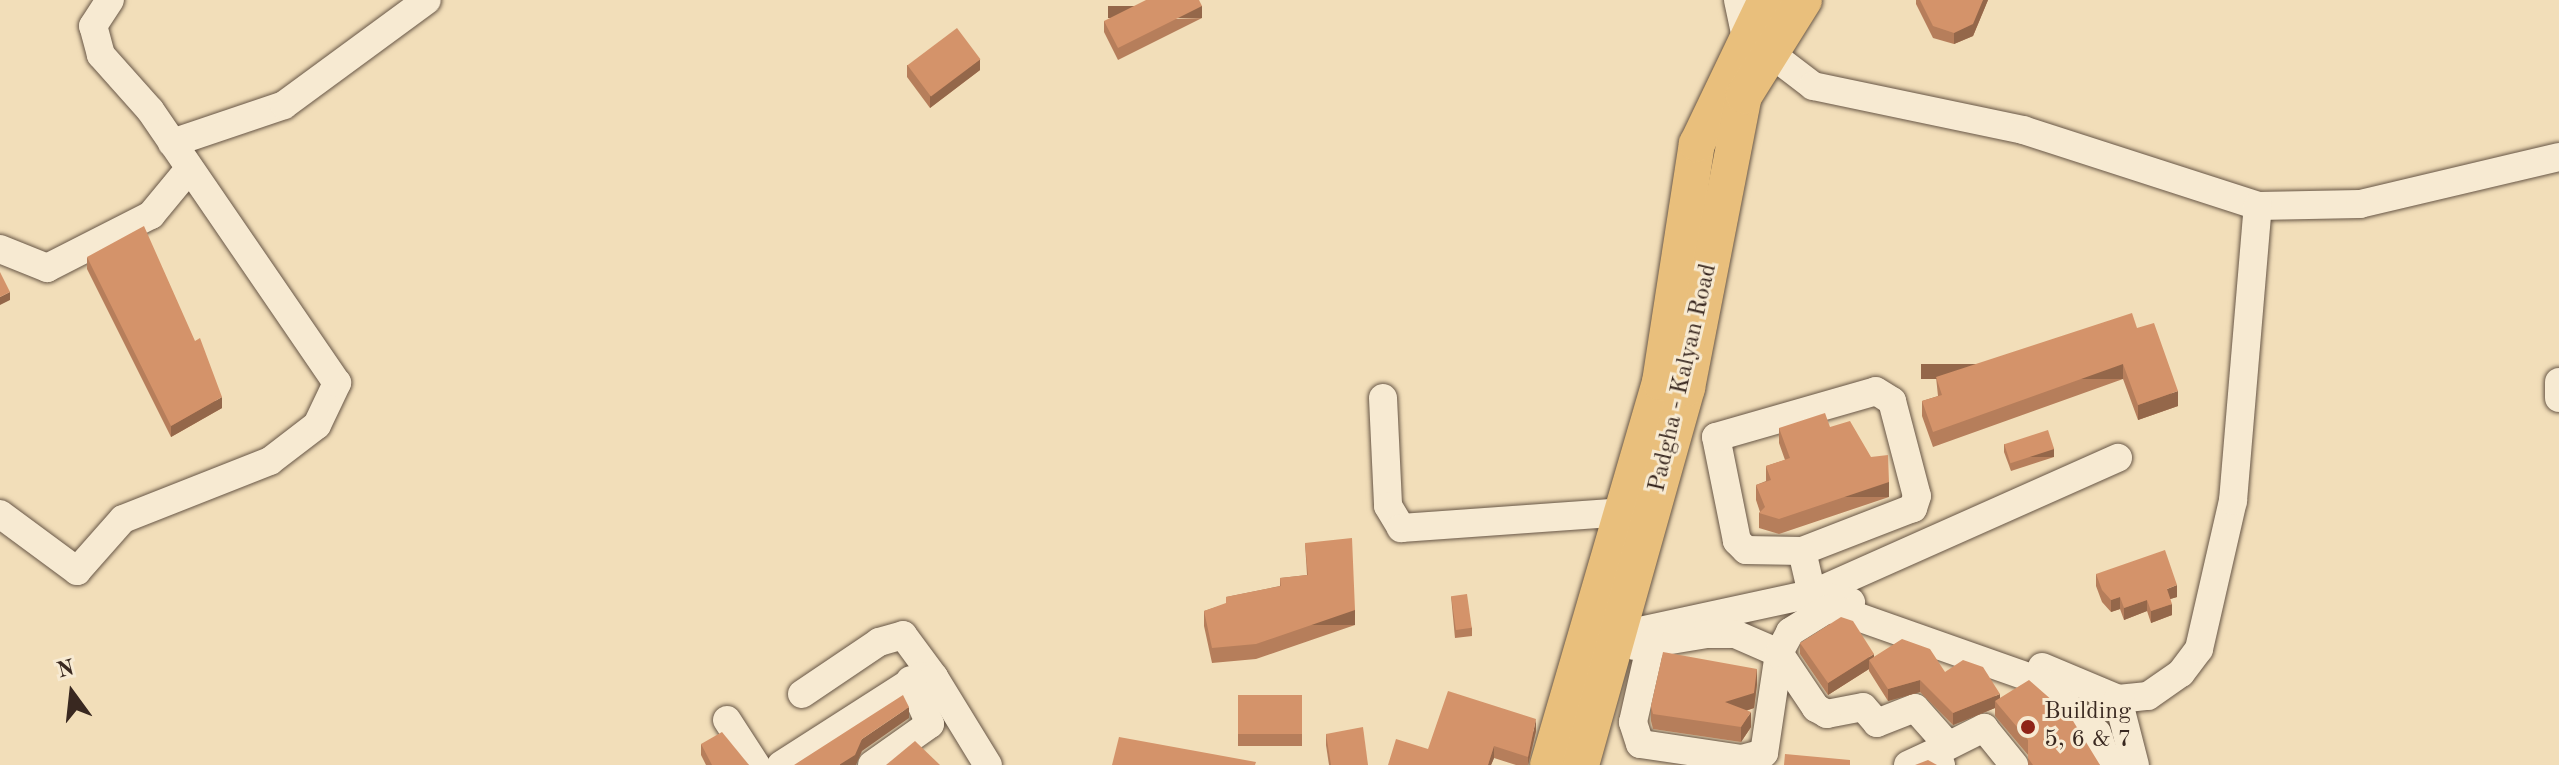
<!DOCTYPE html>
<style>
body{margin:0}
#map{position:relative;width:2559px;height:765px;overflow:hidden;background:#f2deb9;font-family:"Old Standard TT",serif}
div>[style]{position:absolute}
.roads{filter:drop-shadow(0 0 2px #675646) drop-shadow(0 0 2px #675646)}
.minor>*{height:28px;margin:-14px;padding:0 14px;transform-origin:14px;border-radius:14px;background:#f7ead2}
.major>*{height:36px;margin:-18px;padding:0 18px;transform-origin:18px;border-radius:18px;background:#e9bf7c}
.wall>*{inset:0;background:#b67e5b;transform-origin:0 0}
.shaded-wall>*{inset:0;background:#94674a;transform-origin:0 0}
.building>*{inset:0;background:#d4936a;transform-origin:0 0}
.dots>*{width:22px;height:22px;translate:-50% -50%;box-sizing:border-box;border:4px solid #f7ead2;border-radius:50%}
span{translate:-50% -50%;white-space:nowrap;text-align:center;line-height:1.15;-webkit-text-stroke:6px #f7ead2;paint-order:stroke}
.street-label{font-size:24px;color:#392820}
.poi-label{font-size:24px;color:#392820}
.left{translate:0 -50%;text-align:left}
.north{position:absolute;left:32px;top:653px;width:80px;height:80px;-webkit-text-stroke:6px #f7ead2;paint-order:stroke;rotate:345deg;font-size:22px;font-weight:700;line-height:32px;text-align:center;color:#392820}
.north::after{content:'';display:block;margin:auto;width:28px;height:36px;background:#392820;clip-path:polygon(50% 0,100% 100%,50% 72%,0 100%)}
</style>
<div id="map">
<div class="roads">
<div class="minor">
<i style="left:1738px;top:0;width:35px;rotate:78deg"></i>
<i style="left:1745px;top:34px;width:86px;rotate:37.4deg"></i>
<i style="left:1813px;top:86px;width:215px;rotate:11.8deg"></i>
<i style="left:2023px;top:130px;width:247px;rotate:17.9deg"></i>
<i style="left:2258px;top:206px;width:102px;rotate:-1.1deg"></i>
<i style="left:2360px;top:204px;width:204px;rotate:-13.3deg"></i>
<i style="left:172px;top:143px;width:118px;rotate:-18.7deg"></i>
<i style="left:284px;top:105px;width:177px;rotate:-36.3deg"></i>
<i style="left:0;top:249px;width:51px;rotate:22deg"></i>
<i style="left:47px;top:268px;width:117px;rotate:-27deg"></i>
<i style="left:151px;top:215px;width:60px;rotate:-50.4deg"></i>
<i style="left:2559px;top:382px;width:16px;rotate:90deg"></i>
<i style="left:1876px;top:391px;width:19px;rotate:32deg"></i>
<i style="left:1892px;top:401px;width:98px;rotate:75.3deg"></i>
<i style="left:1917px;top:496px;width:13px;rotate:108deg"></i>
<i style="left:1913px;top:508px;width:119px;rotate:158.8deg"></i>
<i style="left:1802px;top:551px;width:56px;rotate:-179deg"></i>
<i style="left:1746px;top:550px;width:13px;rotate:-135deg"></i>
<i style="left:1737px;top:541px;width:106px;rotate:-101.4deg"></i>
<i style="left:1716px;top:437px;width:166px;rotate:-16deg"></i>
<i style="left:1383px;top:398px;width:108px;rotate:87.3deg"></i>
<i style="left:1388px;top:506px;width:26px;rotate:59deg"></i>
<i style="left:1401px;top:528px;width:225px;rotate:-4.1deg"></i>
<i style="left:0;top:514px;width:96px;rotate:36.5deg"></i>
<i style="left:77px;top:571px;width:69px;rotate:-48.5deg"></i>
<i style="left:123px;top:519px;width:158px;rotate:-21.5deg"></i>
<i style="left:270px;top:461px;width:59px;rotate:-37.5deg"></i>
<i style="left:317px;top:425px;width:47px;rotate:-64.5deg"></i>
<i style="left:337px;top:383px;width:331px;rotate:-124.4deg"></i>
<i style="left:150px;top:110px;width:74px;rotate:-131.7deg"></i>
<i style="left:101px;top:55px;width:30px;rotate:-105deg"></i>
<i style="left:93px;top:26px;width:31px;rotate:-57deg"></i>
<i style="left:1802px;top:551px;width:44px;rotate:76.9deg"></i>
<i style="left:1812px;top:594px;width:335px;rotate:-24deg"></i>
<i style="left:1603px;top:639px;width:214px;rotate:-12.2deg"></i>
<i style="left:1812px;top:594px;width:40px;rotate:12deg"></i>
<i style="left:1635px;top:646px;width:73px;rotate:-9.5deg"></i>
<i style="left:1707px;top:634px;width:28px"></i>
<i style="left:1735px;top:634px;width:48px;rotate:23.4deg"></i>
<i style="left:1779px;top:653px;width:101px;rotate:98.5deg"></i>
<i style="left:1764px;top:753px;width:23px;rotate:165deg"></i>
<i style="left:1742px;top:759px;width:103px;rotate:-171.6deg"></i>
<i style="left:1640px;top:744px;width:23px;rotate:-108deg"></i>
<i style="left:1633px;top:722px;width:81px;rotate:-77.2deg"></i>
<i style="left:2042px;top:667px;width:82px;rotate:22.8deg"></i>
<i style="left:2118px;top:699px;width:68px;rotate:75.6deg"></i>
<i style="left:802px;top:694px;width:93px;rotate:-34deg"></i>
<i style="left:879px;top:642px;width:25px;rotate:-16deg"></i>
<i style="left:903px;top:635px;width:52px;rotate:53.6deg"></i>
<i style="left:2118px;top:699px;width:30px;rotate:-6deg"></i>
<i style="left:2148px;top:696px;width:40px;rotate:-34.9deg"></i>
<i style="left:2181px;top:673px;width:30px;rotate:-53deg"></i>
<i style="left:2199px;top:649px;width:152px;rotate:-77.1deg"></i>
<i style="left:2233px;top:501px;width:296px;rotate:-85.2deg"></i>
<i style="left:727px;top:720px;width:54px;rotate:57.2deg"></i>
<i style="left:1947px;top:744px;width:48px;rotate:-131.6deg"></i>
<i style="left:1915px;top:708px;width:41px;rotate:158.5deg"></i>
<i style="left:1877px;top:723px;width:21px;rotate:-131deg"></i>
<i style="left:1863px;top:707px;width:37px;rotate:169deg"></i>
<i style="left:1827px;top:714px;width:13px;rotate:-151deg"></i>
<i style="left:1816px;top:708px;width:66px;rotate:-123.9deg"></i>
<i style="left:1779px;top:653px;width:24px;rotate:-62deg"></i>
<i style="left:1790px;top:632px;width:44px;rotate:-31.9deg"></i>
<i style="left:1827px;top:609px;width:17px;rotate:10deg"></i>
<i style="left:1844px;top:612px;width:208px;rotate:19.4deg"></i>
<i style="left:2040px;top:681px;width:77px;rotate:42.4deg"></i>
<i style="left:2097px;top:733px;width:34px;rotate:71deg"></i>
<i style="left:781px;top:765px;width:165px;rotate:-32.6deg"></i>
<i style="left:920px;top:676px;width:14px;rotate:4deg"></i>
<i style="left:934px;top:677px;width:103px;rotate:58.5deg"></i>
<i style="left:872px;top:765px;width:71px;rotate:-35.3deg"></i>
<i style="left:930px;top:724px;width:48px;rotate:-114.4deg"></i>
<i style="left:1908px;top:765px;width:31px;rotate:-25deg"></i>
<i style="left:1941px;top:765px;width:14px;rotate:-111deg"></i>
<i style="left:1936px;top:752px;width:54px;rotate:-26.6deg"></i>
<i style="left:1984px;top:728px;width:48px;rotate:51deg"></i>
</div>
<div class="major">
<i style="left:1548px;top:765px;width:399px;rotate:-73.7deg"></i>
<i style="left:1660px;top:382px;width:241px;rotate:-81.2deg"></i>
<i style="left:1697px;top:144px;width:160px;rotate:-64.4deg"></i>
<i style="left:1581px;top:765px;width:392px;rotate:-74.3deg"></i>
<i style="left:1687px;top:388px;width:298px;rotate:-79deg"></i>
<i style="left:1744px;top:96px;width:113px;rotate:-58deg"></i>
</div>
</div>
<div class="wall">
<i style="clip-path:polygon(1916px 0,1988px 0,1973px 36px,1954px 44px,1933px 38px,1916px 4px)"></i>
<i style="clip-path:polygon(1202px 18px,1118px 60px,1104px 32px,1104px 21px)"></i>
<i style="clip-path:polygon(907px 65px,980px 70px,930px 108px,907px 77px)"></i>
<i style="clip-path:polygon(87px 257px,222px 408px,171px 437px,87px 269px)"></i>
<i style="clip-path:polygon(2137px 328px,2178px 406px,2138px 420px,2123px 379px,1933px 447px,1922px 416px,1922px 401px,1938px 396px,1936px 377px)"></i>
<i style="clip-path:polygon(1830px 427px,1889px 497px,1779px 534px,1759px 528px,1759px 513px,1760px 512px,1756px 500px,1756px 485px,1766px 481px,1766px 466px,1785px 460px,1779px 443px,1779px 428px)"></i>
<i style="clip-path:polygon(2004px 444px,2054px 457px,2011px 471px,2004px 452px)"></i>
<i style="clip-path:polygon(1305px 543px,1355px 625px,1256px 659px,1212px 663px,1204px 626px,1204px 611px,1226px 604px,1226px 597px,1280px 586px,1280px 578px,1307px 575px)"></i>
<i style="clip-path:polygon(2096px 574px,2177px 597px,2170px 599px,2172px 615px,2151px 623px,2147px 611px,2124px 620px,2120px 609px,2111px 612px,2102px 602px,2096px 586px)"></i>
<i style="clip-path:polygon(1451px 596px,1472px 628px,1472px 636px,1455px 638px)"></i>
<i style="clip-path:polygon(1800px 643px,1945px 672px,2000px 698px,2100px 765px,2028px 765px,2028px 755px,1995px 716px,1995px 708px,1953px 725px,1920px 692px,1888px 701px,1869px 671px,1869px 669px,1828px 695px,1800px 654px)"></i>
<i style="clip-path:polygon(1757px 684px,1754px 708px,1746px 711px,1751px 727px,1741px 742px,1653px 729px,1651px 721px,1651px 706px)"></i>
<i style="left:1302px;top:695px;width:51px;height:64px;rotate:90deg"></i>
<i style="clip-path:polygon(1536px 731px,1528px 765px,1516px 765px,1494px 758px,1491px 765px,1388px 765px,1428px 749px)"></i>
<i style="clip-path:polygon(1326px 734px,1368px 765px,1329px 765px,1326px 745px)"></i>
<i style="clip-path:polygon(701px 744px,749px 765px,706px 765px,701px 755px)"></i>
</div>
<div class="shaded-wall">
<i style="clip-path:polygon(1983px 0,1988px 0,1973px 36px,1954px 44px,1954px 33px)"></i>
<i style="left:1202px;top:6px;width:12px;height:94px;rotate:90deg"></i>
<i style="clip-path:polygon(980px 59px,980px 70px,930px 108px,930px 96px)"></i>
<i style="clip-path:polygon(10px 292px,10px 300px,0 305px,0 297px)"></i>
<i style="left:2123px;top:364px;width:15px;height:202px;rotate:90deg"></i>
<i style="clip-path:polygon(2178px 391px,2178px 406px,2138px 420px,2138px 405px)"></i>
<i style="clip-path:polygon(222px 397px,222px 408px,171px 437px,171px 426px)"></i>
<i style="left:2054px;top:449px;width:8px;height:45px;rotate:90deg"></i>
<i style="left:1889px;top:482px;width:15px;height:116px;rotate:90deg"></i>
<i style="clip-path:polygon(2177px 585px,2177px 597px,2167px 600px,2167px 589px)"></i>
<i style="clip-path:polygon(2120px 597px,2120px 609px,2111px 612px,2111px 600px)"></i>
<i style="clip-path:polygon(2147px 600px,2147px 611px,2124px 620px,2124px 608px)"></i>
<i style="clip-path:polygon(2172px 604px,2172px 615px,2151px 623px,2151px 611px)"></i>
<i style="left:1355px;top:610px;width:15px;height:105px;rotate:90deg"></i>
<i style="clip-path:polygon(1874px 654px,1874px 666px,1869px 660px,1869px 669px,1828px 695px,1828px 683px)"></i>
<i style="clip-path:polygon(1757px 669px,1757px 684px,1754px 708px,1725px 717px,1725px 702px)"></i>
<i style="clip-path:polygon(1920px 680px,1920px 692px,1888px 701px,1888px 689px)"></i>
<i style="clip-path:polygon(2000px 694px,2000px 706px,1995px 701px,1995px 708px,1953px 725px,1953px 713px)"></i>
<i style="clip-path:polygon(909px 707px,909px 718px,862px 751px,856px 765px,839px 765px,862px 739px)"></i>
<i style="clip-path:polygon(1751px 712px,1751px 727px,1741px 742px,1741px 727px)"></i>
<i style="clip-path:polygon(1536px 719px,1536px 731px,1528px 765px,1528px 757px)"></i>
<i style="clip-path:polygon(1494px 746px,1494px 758px,1491px 765px,1488px 765px)"></i>
</div>
<div class="building">
<i style="clip-path:polygon(1146px 0,1199px 0,1202px 6px,1118px 48px,1104px 21px)"></i>
<i style="clip-path:polygon(1920px 0,1983px 0,1973px 24px,1954px 33px,1933px 26px)"></i>
<i style="left:957px;top:28px;width:39px;height:62px;rotate:53deg"></i>
<i style="clip-path:polygon(144px 226px,195px 341px,200px 338px,222px 397px,171px 426px,87px 257px)"></i>
<i style="clip-path:polygon(0 272px,10px 292px,0 297px)"></i>
<i style="clip-path:polygon(2132px 313px,2137px 328px,2154px 323px,2178px 391px,2138px 405px,2123px 364px,1933px 432px,1922px 401px,1942px 395px,1936px 377px)"></i>
<i style="clip-path:polygon(1825px 413px,1830px 427px,1850px 421px,1871px 457px,1888px 455px,1889px 482px,1779px 519px,1759px 513px,1765px 507px,1756px 485px,1771px 480px,1766px 466px,1790px 458px,1779px 428px)"></i>
<i style="left:2048px;top:430px;width:20px;height:46px;rotate:72deg"></i>
<i style="clip-path:polygon(1352px 538px,1355px 610px,1256px 644px,1212px 648px,1204px 611px,1226px 603px,1226px 597px,1281px 586px,1280px 578px,1308px 575px,1305px 543px)"></i>
<i style="clip-path:polygon(2165px 550px,2177px 585px,2167px 589px,2172px 604px,2151px 611px,2147px 600px,2124px 608px,2120px 597px,2111px 600px,2102px 590px,2096px 574px)"></i>
<i style="left:1467px;top:594px;width:34px;height:16px;rotate:82deg"></i>
<i style="clip-path:polygon(1841px 617px,1853px 621px,1874px 654px,1828px 683px,1800px 643px)"></i>
<i style="clip-path:polygon(1902px 639px,1930px 649px,1945px 672px,1963px 660px,1983px 667px,2000px 694px,1953px 713px,1920px 680px,1888px 689px,1869px 660px)"></i>
<i style="clip-path:polygon(1663px 652px,1757px 669px,1754px 693px,1725px 702px,1751px 712px,1741px 727px,1653px 714px,1651px 706px)"></i>
<i style="clip-path:polygon(2029px 680px,2070px 716px,2100px 765px,2033px 765px,2028px 758px,2028px 740px,1995px 701px)"></i>
<i style="clip-path:polygon(1448px 691px,1536px 719px,1528px 757px,1494px 746px,1488px 765px,1388px 765px,1396px 739px,1428px 749px)"></i>
<i style="clip-path:polygon(903px 695px,909px 707px,862px 739px,855px 755px,839px 765px,794px 765px)"></i>
<i style="left:1302px;top:695px;width:39px;height:64px;rotate:90deg"></i>
<i style="clip-path:polygon(1363px 727px,1368px 765px,1331px 765px,1326px 734px)"></i>
<i style="clip-path:polygon(722px 732px,749px 765px,712px 765px,701px 744px)"></i>
<i style="clip-path:polygon(1119px 737px,1256px 762px,1255px 765px,1112px 765px)"></i>
<i style="clip-path:polygon(915px 741px,940px 765px,886px 765px)"></i>
<i style="clip-path:polygon(1785px 754px,1850px 760px,1850px 765px,1784px 765px)"></i>
<i style="clip-path:polygon(1928px 760px,1937px 765px,1915px 765px)"></i>
</div>
<div class="dots">
<i style="left:2028px;top:727px;background:#8f2418"></i>
</div>
<div class="street-label">
<span style="left:1684px;top:378px;rotate:-77deg">Padgha - Kalyan Road</span>
</div>
<div class="poi-label">
<span class="left" style="left:2044px;top:727px">Building<br>5, 6 &amp; 7</span>
</div>
<div class="north">N</div>
</div>
